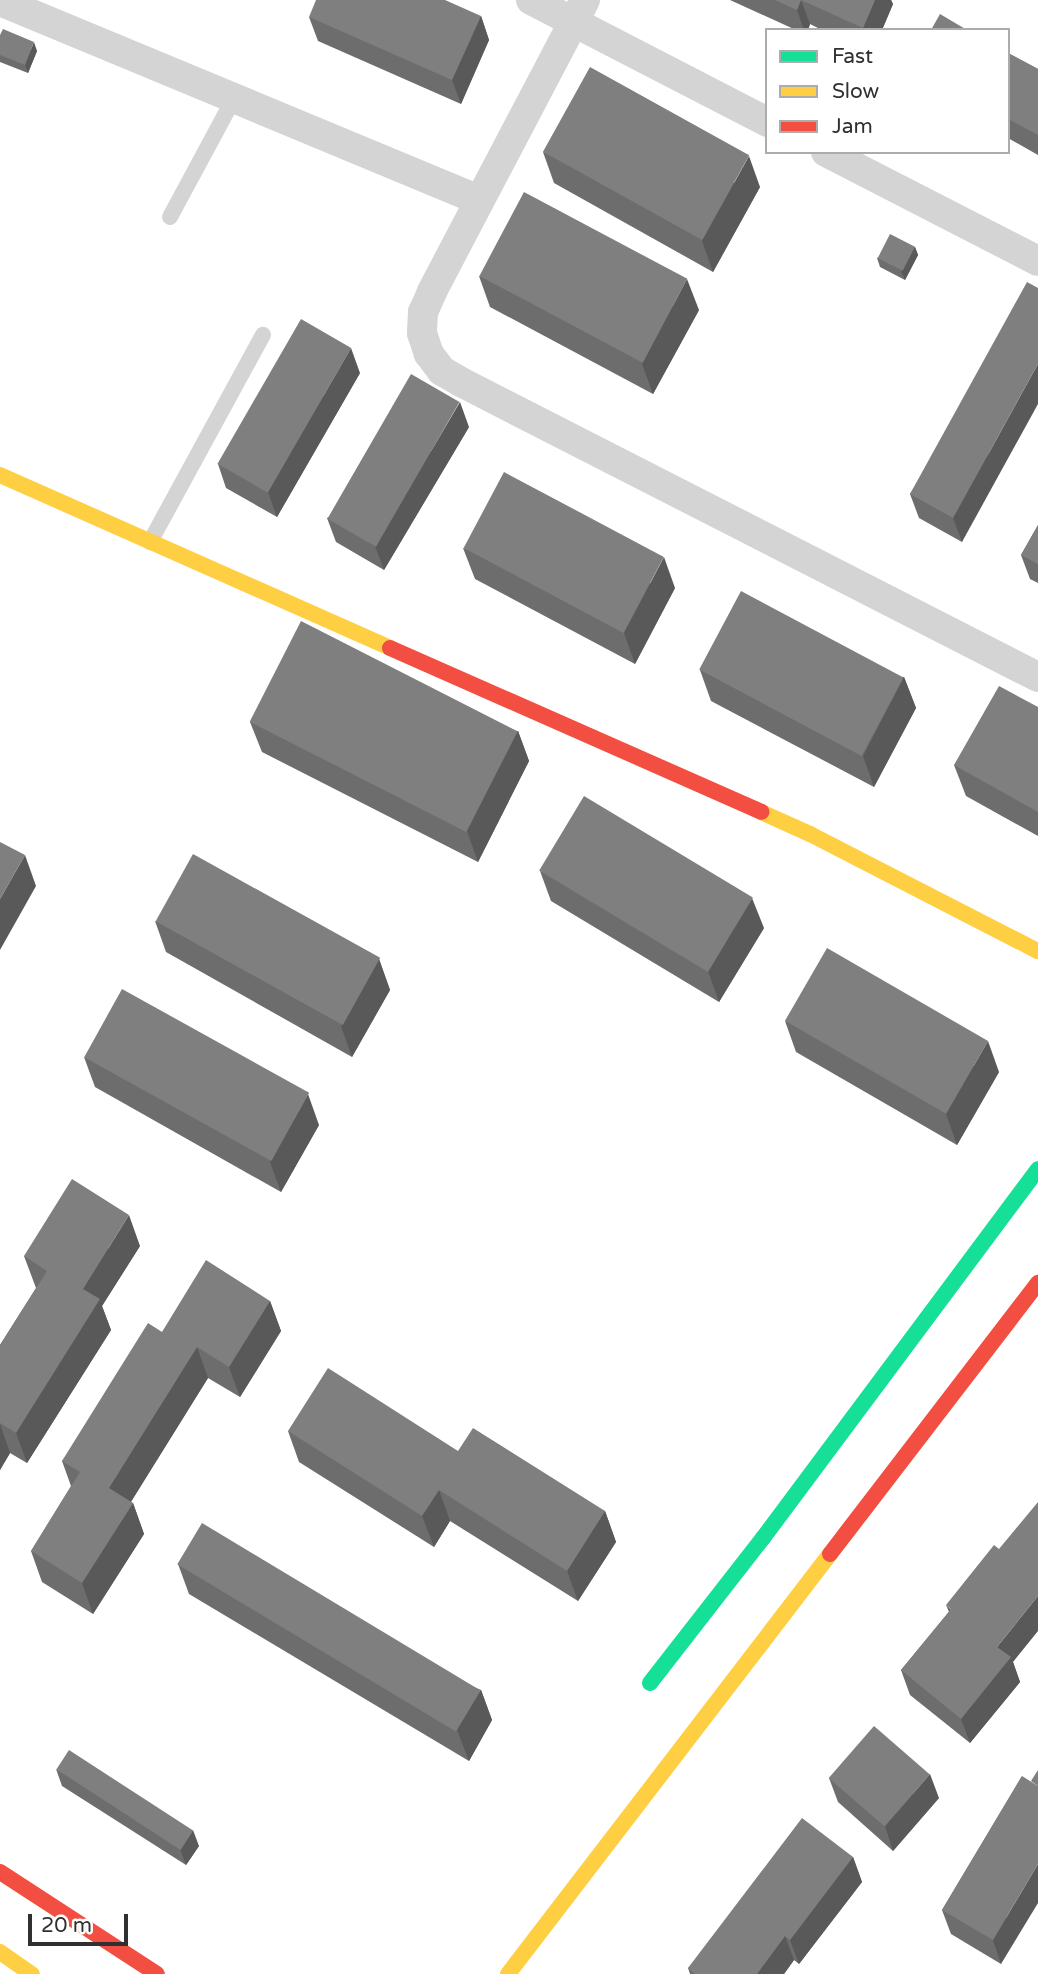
<!DOCTYPE html>
<style>
body{margin:0}
#map{position:relative;width:1038px;height:1974px;overflow:hidden;background:#fff;font-family:"Varela Round",sans-serif}
div>[style]{position:absolute}
.lane>*{height:16px;margin:-8px;padding:0 8px;transform-origin:8px;border-radius:8px;background:#d4d4d4}
.street>*{height:30px;margin:-15px;padding:0 15px;transform-origin:15px;border-radius:15px;background:#d4d4d4}
.fast>*{height:16px;margin:-8px;padding:0 8px;transform-origin:8px;border-radius:8px;background:#16e098}
.slow>*{height:16px;margin:-8px;padding:0 8px;transform-origin:8px;border-radius:8px;background:#ffcf43}
.jam>*{height:16px;margin:-8px;padding:0 8px;transform-origin:8px;border-radius:8px;background:#f24e42}
.wall>*{inset:0;background:#6d6d6d}
.shaded-wall>*{inset:0;background:#595959}
.building>*{inset:0;background:#7f7f7f;transform-origin:0 0}
span{translate:-50% -50%;white-space:nowrap;text-align:center;line-height:1.15;-webkit-text-stroke:7px #fff;paint-order:stroke}
.legend{position:absolute;left:765px;top:28px;width:245px;height:126px;box-sizing:border-box;background:#fff;border:2px solid #acacac;margin:0;padding:9px 12px;list-style:none;font-size:21px;color:#303030}
.legend li{display:flex;align-items:center;gap:14px;height:35px}
.legend b{width:35px;border:2px solid #acacac}
.scale{position:absolute;left:28px;top:1914px;width:100px;height:32px;box-sizing:border-box;border:4px solid #303030;border-top:0;padding-left:9px;font-size:21px;line-height:24px;white-space:nowrap;color:#303030;-webkit-text-stroke:5px #fff;paint-order:stroke}
</style>
<div id="map">
<div class="lane">
<i style="left:170px;top:217px;width:135px;rotate:-61.7deg"></i>
<i style="left:150px;top:542px;width:236px;rotate:-61.4deg"></i>
</div>
<div class="street">
<i style="left:531px;top:0;width:266px;rotate:27.3deg"></i>
<i style="left:585px;top:0;width:330px;rotate:117.7deg"></i>
<i style="left:432px;top:292px;width:22px;rotate:114deg"></i>
<i style="left:423px;top:312px;width:21px;rotate:93deg"></i>
<i style="left:422px;top:333px;width:22px;rotate:72deg"></i>
<i style="left:429px;top:354px;width:21px;rotate:53deg"></i>
<i style="left:442px;top:371px;width:22px;rotate:30deg"></i>
<i style="left:461px;top:382px;width:648px;rotate:27.08deg"></i>
<i style="left:0;top:1px;width:519px;rotate:22.56deg"></i>
<i style="left:826px;top:152px;width:238px;rotate:27.2deg"></i>
</div>
<div class="fast">
<i style="left:650px;top:1683px;width:184px;rotate:-52.1deg"></i>
<i style="left:763px;top:1538px;width:460px;rotate:-53.3deg"></i>
</div>
<div class="slow">
<i style="left:0;top:475px;width:427px;rotate:23.9deg"></i>
<i style="left:761px;top:812px;width:54px;rotate:24.2deg"></i>
<i style="left:810px;top:834px;width:256px;rotate:27.2deg"></i>
<i style="left:0;top:1952px;width:39px;rotate:35deg"></i>
<i style="left:508px;top:1974px;width:529px;rotate:-52.52deg"></i>
</div>
<div class="jam">
<i style="left:390px;top:648px;width:406px;rotate:23.8deg"></i>
<i style="left:830px;top:1554px;width:342px;rotate:-52.5deg"></i>
<i style="left:0;top:1872px;width:187px;rotate:33deg"></i>
</div>
<div class="wall">
<i style="clip-path:polygon(730px 0,891px 0,893px 4px,882px 30px,822px 30px,810px 24px,808px 30px,796px 30px)"></i>
<i style="clip-path:polygon(481px 16px,489px 40px,461px 104px,318px 41px,309px 17px)"></i>
<i style="clip-path:polygon(0 35px,37px 51px,28px 73px,0 62px)"></i>
<i style="clip-path:polygon(1008px 53px,1038px 69px,1038px 155px,1008px 138px)"></i>
<i style="clip-path:polygon(543px 152px,760px 187px,713px 272px,554px 183px)"></i>
<i style="clip-path:polygon(915px 247px,918px 255px,905px 280px,880px 267px,877px 258px)"></i>
<i style="clip-path:polygon(479px 276px,699px 310px,653px 394px,490px 307px)"></i>
<i style="clip-path:polygon(1038px 288px,962px 542px,919px 518px,910px 494px)"></i>
<i style="clip-path:polygon(360px 373px,277px 517px,226px 488px,218px 464px)"></i>
<i style="clip-path:polygon(469px 427px,384px 570px,336px 542px,327px 518px)"></i>
<i style="clip-path:polygon(1038px 525px,1038px 583px,1030px 579px,1021px 555px)"></i>
<i style="clip-path:polygon(463px 548px,675px 588px,635px 664px,475px 579px)"></i>
<i style="clip-path:polygon(700px 670px,904px 677px,916px 708px,874px 787px,711px 701px)"></i>
<i style="clip-path:polygon(1038px 707px,1038px 836px,966px 796px,954px 765px)"></i>
<i style="clip-path:polygon(250px 722px,518px 731px,529px 761px,478px 862px,262px 752px)"></i>
<i style="clip-path:polygon(540px 871px,764px 928px,719px 1002px,551px 901px)"></i>
<i style="clip-path:polygon(155px 921px,379px 959px,390px 990px,352px 1057px,166px 952px)"></i>
<i style="clip-path:polygon(785px 1021px,999px 1072px,957px 1145px,796px 1052px)"></i>
<i style="clip-path:polygon(84px 1057px,319px 1125px,281px 1192px,95px 1087px)"></i>
<i style="clip-path:polygon(140px 1246px,102px 1306px,111px 1330px,27px 1463px,10px 1453px,0 1470px,0 1345px,36px 1288px,24px 1256px)"></i>
<i style="clip-path:polygon(270px 1301px,281px 1331px,240px 1397px,208px 1378px,131px 1502px,133px 1503px,144px 1534px,93px 1614px,42px 1582px,31px 1551px,71px 1486px,62px 1461px,162px 1332px)"></i>
<i style="clip-path:polygon(288px 1431px,458px 1451px,605px 1511px,616px 1542px,578px 1601px,450px 1521px,434px 1547px,299px 1462px)"></i>
<i style="clip-path:polygon(178px 1564px,481px 1690px,492px 1720px,469px 1761px,189px 1594px)"></i>
<i style="clip-path:polygon(946px 1605px,1013px 1662px,1020px 1682px,970px 1743px,910px 1695px,901px 1670px,949px 1612px)"></i>
<i style="clip-path:polygon(56px 1769px,199px 1846px,186px 1865px,62px 1786px)"></i>
<i style="clip-path:polygon(1022px 1776px,1001px 1964px,951px 1934px,942px 1910px)"></i>
<i style="clip-path:polygon(829px 1778px,939px 1798px,893px 1851px,838px 1802px)"></i>
<i style="clip-path:polygon(853px 1857px,862px 1882px,799px 1964px,794px 1960px,784px 1974px,690px 1974px,688px 1968px)"></i>
</div>
<div class="shaded-wall">
<i style="clip-path:polygon(801px 0,810px 24px,808px 30px,804px 30px,797px 10px)"></i>
<i style="clip-path:polygon(875px 0,891px 0,893px 4px,882px 30px,863px 30px,863px 28px)"></i>
<i style="clip-path:polygon(481px 16px,489px 40px,461px 104px,452px 80px)"></i>
<i style="clip-path:polygon(34px 42px,37px 51px,28px 73px,25px 65px)"></i>
<i style="clip-path:polygon(749px 156px,760px 187px,713px 272px,702px 241px)"></i>
<i style="clip-path:polygon(915px 247px,918px 255px,905px 280px,901px 271px)"></i>
<i style="clip-path:polygon(687px 279px,699px 310px,653px 394px,642px 364px)"></i>
<i style="clip-path:polygon(351px 348px,360px 373px,277px 517px,268px 492px)"></i>
<i style="clip-path:polygon(1038px 364px,1038px 404px,962px 542px,953px 518px)"></i>
<i style="clip-path:polygon(460px 402px,469px 427px,384px 570px,375px 546px)"></i>
<i style="clip-path:polygon(664px 557px,675px 588px,635px 664px,624px 633px)"></i>
<i style="clip-path:polygon(904px 677px,916px 708px,874px 787px,863px 756px)"></i>
<i style="clip-path:polygon(518px 731px,529px 761px,478px 862px,467px 831px)"></i>
<i style="clip-path:polygon(25px 855px,36px 886px,0 950px,0 899px)"></i>
<i style="clip-path:polygon(752px 898px,764px 928px,719px 1002px,708px 971px)"></i>
<i style="clip-path:polygon(379px 959px,390px 990px,352px 1057px,341px 1026px)"></i>
<i style="clip-path:polygon(988px 1041px,999px 1072px,957px 1145px,946px 1114px)"></i>
<i style="clip-path:polygon(308px 1094px,319px 1125px,281px 1192px,270px 1162px)"></i>
<i style="clip-path:polygon(129px 1215px,140px 1246px,102px 1306px,111px 1330px,27px 1463px,16px 1433px,83px 1289px)"></i>
<i style="clip-path:polygon(270px 1301px,281px 1331px,240px 1397px,229px 1367px)"></i>
<i style="clip-path:polygon(197px 1347px,208px 1378px,120px 1519px,109px 1488px)"></i>
<i style="clip-path:polygon(0 1424px,10px 1453px,0 1470px)"></i>
<i style="clip-path:polygon(439px 1490px,450px 1521px,434px 1547px,422px 1516px)"></i>
<i style="clip-path:polygon(133px 1503px,144px 1534px,93px 1614px,82px 1583px)"></i>
<i style="clip-path:polygon(605px 1511px,616px 1542px,578px 1601px,567px 1571px)"></i>
<i style="clip-path:polygon(1038px 1596px,1038px 1631px,1013px 1662px,1020px 1682px,970px 1743px,961px 1719px,997px 1647px)"></i>
<i style="clip-path:polygon(481px 1690px,492px 1720px,469px 1761px,457px 1730px)"></i>
<i style="clip-path:polygon(930px 1774px,939px 1798px,893px 1851px,885px 1826px)"></i>
<i style="clip-path:polygon(193px 1830px,199px 1846px,186px 1865px,180px 1849px)"></i>
<i style="clip-path:polygon(853px 1857px,862px 1882px,799px 1964px,790px 1940px)"></i>
<i style="clip-path:polygon(1038px 1864px,1038px 1903px,1001px 1964px,993px 1940px)"></i>
<i style="clip-path:polygon(785px 1936px,794px 1960px,784px 1974px,757px 1974px)"></i>
</div>
<div class="building">
<i style="clip-path:polygon(316px 0,445px 0,481px 16px,452px 80px,309px 17px)"></i>
<i style="clip-path:polygon(775px 0,875px 0,863px 28px,801px 0,797px 10px)"></i>
<i style="clip-path:polygon(940px 14px,967px 30px,931px 30px)"></i>
<i style="clip-path:polygon(3px 29px,34px 42px,25px 65px,0 55px,0 35px)"></i>
<i style="clip-path:polygon(1008px 53px,1038px 69px,1038px 135px,1008px 119px)"></i>
<i style="left:590px;top:67px;width:182px;height:97px;rotate:29deg"></i>
<i style="left:524px;top:192px;width:185px;height:95px;rotate:28deg"></i>
<i style="left:890px;top:234px;width:28px;height:27px;rotate:27deg"></i>
<i style="clip-path:polygon(1027px 282px,1038px 288px,1038px 364px,953px 518px,910px 494px)"></i>
<i style="left:301px;top:319px;width:58px;height:167px;rotate:30deg"></i>
<i style="left:411px;top:374px;width:56px;height:167px;rotate:30deg"></i>
<i style="left:504px;top:472px;width:181px;height:86px;rotate:28deg"></i>
<i style="clip-path:polygon(1038px 525px,1038px 564px,1021px 555px)"></i>
<i style="left:741px;top:591px;width:184px;height:89px;rotate:28deg"></i>
<i style="left:301px;top:621px;width:243px;height:113px;rotate:27deg"></i>
<i style="clip-path:polygon(999px 686px,1038px 707px,1038px 812px,954px 765px)"></i>
<i style="left:584px;top:796px;width:197px;height:87px;rotate:31deg"></i>
<i style="clip-path:polygon(0 842px,25px 855px,0 899px)"></i>
<i style="left:193px;top:854px;width:214px;height:77px;rotate:29deg"></i>
<i style="left:827px;top:948px;width:186px;height:84px;rotate:30deg"></i>
<i style="left:122px;top:989px;width:214px;height:78px;rotate:29deg"></i>
<i style="clip-path:polygon(72px 1179px,129px 1215px,83px 1289px,100px 1299px,16px 1433px,0 1423px,0 1345px,47px 1271px,24px 1256px)"></i>
<i style="clip-path:polygon(206px 1260px,270px 1301px,229px 1367px,197px 1347px,109px 1488px,133px 1503px,82px 1583px,31px 1551px,80px 1472px,62px 1461px,148px 1323px,162px 1332px)"></i>
<i style="clip-path:polygon(328px 1368px,458px 1451px,473px 1428px,605px 1511px,567px 1571px,439px 1490px,422px 1516px,288px 1431px)"></i>
<i style="clip-path:polygon(1038px 1502px,1038px 1596px,997px 1647px,1011px 1657px,961px 1719px,901px 1670px,951px 1609px,946px 1605px,994px 1545px,999px 1549px)"></i>
<i style="left:202px;top:1523px;width:325px;height:48px;rotate:31deg"></i>
<i style="left:874px;top:1726px;width:74px;height:69px;rotate:41deg"></i>
<i style="left:69px;top:1750px;width:148px;height:23px;rotate:33deg"></i>
<i style="clip-path:polygon(1038px 1770px,1038px 1786px,1031px 1781px)"></i>
<i style="clip-path:polygon(1022px 1776px,1038px 1786px,1038px 1864px,993px 1940px,942px 1910px)"></i>
<i style="clip-path:polygon(802px 1818px,853px 1857px,790px 1940px,785px 1936px,757px 1974px,695px 1974px,688px 1968px)"></i>
</div>
<ul class="legend">
<li><b style="height:9px;background:#16e098"></b>Fast</li>
<li><b style="height:9px;background:#ffcf43"></b>Slow</li>
<li><b style="height:9px;background:#f24e42"></b>Jam</li>
</ul>
<div class="scale">20 m</div>
</div>
